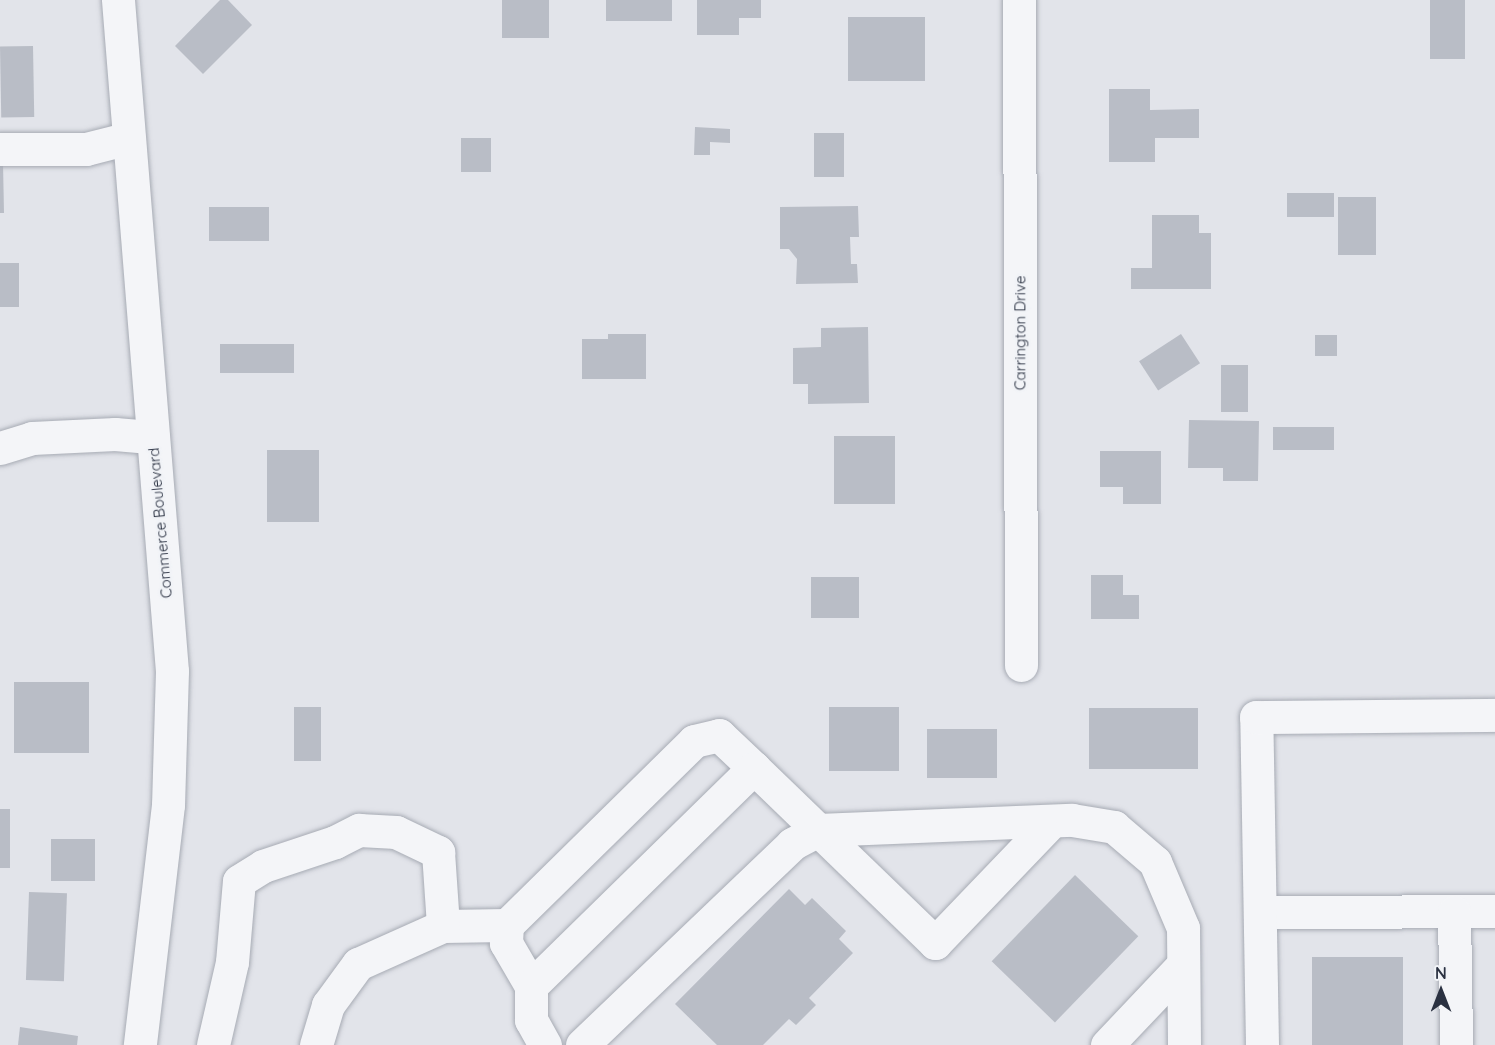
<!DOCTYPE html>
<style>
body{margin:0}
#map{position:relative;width:1495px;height:1045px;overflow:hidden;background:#e2e4ea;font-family:Quicksand,sans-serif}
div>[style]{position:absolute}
.building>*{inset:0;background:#b9bdc6;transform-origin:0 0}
.roads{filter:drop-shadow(0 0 2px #a7abb4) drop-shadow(0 0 2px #a7abb4)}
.minor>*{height:33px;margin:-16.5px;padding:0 16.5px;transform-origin:16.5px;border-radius:16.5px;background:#f4f5f8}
span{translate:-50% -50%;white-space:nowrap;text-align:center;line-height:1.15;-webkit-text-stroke:5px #f1f3f7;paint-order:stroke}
.street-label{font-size:15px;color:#2a3141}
.north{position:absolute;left:1411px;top:961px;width:60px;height:60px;-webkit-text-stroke:4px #f1f3f7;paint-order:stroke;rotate:0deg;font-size:16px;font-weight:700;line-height:24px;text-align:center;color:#2a3141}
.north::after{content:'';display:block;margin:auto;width:21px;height:27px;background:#2a3141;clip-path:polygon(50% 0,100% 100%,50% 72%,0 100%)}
</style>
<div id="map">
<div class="building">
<i style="clip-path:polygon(220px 0,228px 0,252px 25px,203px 74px,175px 46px)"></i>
<i style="left:502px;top:0;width:47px;height:38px"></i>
<i style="left:606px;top:0;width:66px;height:21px"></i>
<i style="clip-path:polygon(697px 0,761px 0,761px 18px,739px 18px,739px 35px,697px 35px)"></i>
<i style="left:1430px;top:0;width:35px;height:59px"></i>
<i style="left:848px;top:17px;width:77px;height:64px"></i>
<i style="left:33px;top:46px;width:71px;height:33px;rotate:89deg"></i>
<i style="clip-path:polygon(1109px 89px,1150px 89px,1150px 110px,1199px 109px,1199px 138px,1155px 138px,1155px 162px,1109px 162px)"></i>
<i style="clip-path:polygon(695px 127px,730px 129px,730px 143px,710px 142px,710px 155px,694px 155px)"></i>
<i style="left:814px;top:133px;width:30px;height:44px"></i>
<i style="left:461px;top:138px;width:30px;height:34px"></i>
<i style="clip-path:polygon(0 163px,3px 163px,4px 213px,0 213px)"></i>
<i style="left:1287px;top:193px;width:47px;height:24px"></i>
<i style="left:1338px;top:197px;width:38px;height:58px"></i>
<i style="clip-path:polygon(858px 206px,859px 237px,850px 237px,851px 264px,857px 264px,858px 283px,796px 284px,797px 259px,789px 249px,780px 249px,780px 207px)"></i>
<i style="left:209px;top:207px;width:60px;height:34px"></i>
<i style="clip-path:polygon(1152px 215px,1199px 215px,1199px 233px,1211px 233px,1211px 289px,1131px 289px,1131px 268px,1152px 268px)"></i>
<i style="left:0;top:263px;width:19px;height:44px"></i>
<i style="clip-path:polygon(868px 327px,869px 403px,808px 404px,808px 384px,793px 384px,793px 348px,821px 347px,821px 328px)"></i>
<i style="clip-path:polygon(608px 334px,646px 334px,646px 379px,582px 379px,582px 339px,608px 339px)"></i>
<i style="left:1181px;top:334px;width:35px;height:50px;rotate:57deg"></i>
<i style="left:1315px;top:335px;width:22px;height:21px"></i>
<i style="left:220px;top:344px;width:74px;height:29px"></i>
<i style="left:1221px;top:365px;width:27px;height:47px"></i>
<i style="clip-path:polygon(1189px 420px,1259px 421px,1258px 481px,1223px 481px,1223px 468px,1188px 468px)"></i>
<i style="left:1273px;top:427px;width:61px;height:23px"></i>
<i style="left:834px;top:436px;width:61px;height:68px"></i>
<i style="left:267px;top:450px;width:52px;height:72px"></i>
<i style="clip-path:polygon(1100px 451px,1161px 451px,1161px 504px,1123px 504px,1123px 487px,1100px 487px)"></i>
<i style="clip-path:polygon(1091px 575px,1123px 575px,1123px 595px,1139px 595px,1139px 619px,1091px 619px)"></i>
<i style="left:811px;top:577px;width:48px;height:41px"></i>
<i style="left:14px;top:682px;width:75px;height:71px"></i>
<i style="left:294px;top:707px;width:27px;height:54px"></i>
<i style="left:829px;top:707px;width:70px;height:64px"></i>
<i style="left:1089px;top:708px;width:109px;height:61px"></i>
<i style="left:927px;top:729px;width:70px;height:49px"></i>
<i style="left:0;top:809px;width:10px;height:59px"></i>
<i style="left:51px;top:839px;width:44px;height:42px"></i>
<i style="left:1075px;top:875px;width:88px;height:120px;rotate:44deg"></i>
<i style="clip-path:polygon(789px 889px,805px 905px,812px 898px,846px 931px,839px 939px,853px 953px,809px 998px,816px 1005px,796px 1025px,789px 1019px,763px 1045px,717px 1045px,675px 1004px)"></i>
<i style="left:29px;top:892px;width:38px;height:88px;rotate:2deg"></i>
<i style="left:1312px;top:957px;width:91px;height:88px"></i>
<i style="clip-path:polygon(20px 1027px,78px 1036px,77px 1045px,18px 1045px)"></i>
</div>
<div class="roads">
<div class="minor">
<i style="left:118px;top:0;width:673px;rotate:85.4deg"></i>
<i style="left:172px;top:671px;width:134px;rotate:91.7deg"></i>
<i style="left:168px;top:805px;width:242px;rotate:96.7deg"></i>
<i style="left:1019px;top:0;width:665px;rotate:89.83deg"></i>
<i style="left:0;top:149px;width:86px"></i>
<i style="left:86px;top:149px;width:44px;rotate:-14.3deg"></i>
<i style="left:0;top:448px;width:34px;rotate:-17deg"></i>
<i style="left:32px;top:438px;width:83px;rotate:-2.8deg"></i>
<i style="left:115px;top:434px;width:38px;rotate:5deg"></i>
<i style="left:1260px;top:912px;width:235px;rotate:-0.2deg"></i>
<i style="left:1454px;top:912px;width:133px;rotate:89.1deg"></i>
<i style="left:531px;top:986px;width:50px;rotate:-120.2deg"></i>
<i style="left:506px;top:943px;width:18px;rotate:-87deg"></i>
<i style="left:507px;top:925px;width:262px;rotate:-44.5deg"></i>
<i style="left:694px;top:741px;width:26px;rotate:-13deg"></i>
<i style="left:719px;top:735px;width:48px;rotate:43.3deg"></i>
<i style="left:213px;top:1045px;width:85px;rotate:-77.1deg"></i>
<i style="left:232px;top:962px;width:81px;rotate:-85.1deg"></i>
<i style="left:239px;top:881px;width:28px;rotate:-32deg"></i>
<i style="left:263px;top:866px;width:76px;rotate:-18.4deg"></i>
<i style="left:335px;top:842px;width:27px;rotate:-27deg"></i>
<i style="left:359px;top:830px;width:37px;rotate:3deg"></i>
<i style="left:396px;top:832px;width:47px;rotate:25.5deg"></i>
<i style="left:438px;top:852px;width:74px;rotate:86.1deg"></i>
<i style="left:443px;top:926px;width:64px;rotate:-0.9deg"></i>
<i style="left:316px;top:1045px;width:42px;rotate:-73.3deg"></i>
<i style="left:328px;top:1005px;width:51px;rotate:-53.8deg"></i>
<i style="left:358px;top:964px;width:93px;rotate:-24.1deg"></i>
<i style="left:545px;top:1045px;width:29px;rotate:-119deg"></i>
<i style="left:531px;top:1020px;width:34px;rotate:-90deg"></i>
<i style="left:531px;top:986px;width:312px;rotate:-44.4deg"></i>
<i style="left:754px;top:768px;width:252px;rotate:44deg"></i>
<i style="left:935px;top:943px;width:169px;rotate:-46.2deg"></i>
<i style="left:582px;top:1045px;width:291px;rotate:-43.7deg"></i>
<i style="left:792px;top:844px;width:30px;rotate:-28deg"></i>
<i style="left:818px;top:830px;width:254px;rotate:-2.3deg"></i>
<i style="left:1072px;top:820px;width:43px;rotate:9.5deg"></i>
<i style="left:1114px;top:827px;width:54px;rotate:40.5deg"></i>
<i style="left:1155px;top:862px;width:72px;rotate:67deg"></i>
<i style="left:1183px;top:928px;width:117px;rotate:89.5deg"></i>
<i style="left:1107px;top:1045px;width:110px;rotate:-46.5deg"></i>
<i style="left:1262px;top:1045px;width:328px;rotate:-91deg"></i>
<i style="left:1256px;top:717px;width:239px;rotate:-0.5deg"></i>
</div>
</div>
<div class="street-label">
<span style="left:1020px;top:333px;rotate:-90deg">Carrington Drive</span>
<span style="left:160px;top:523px;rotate:-95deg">Commerce Boulevard</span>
</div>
<div class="north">N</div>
</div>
